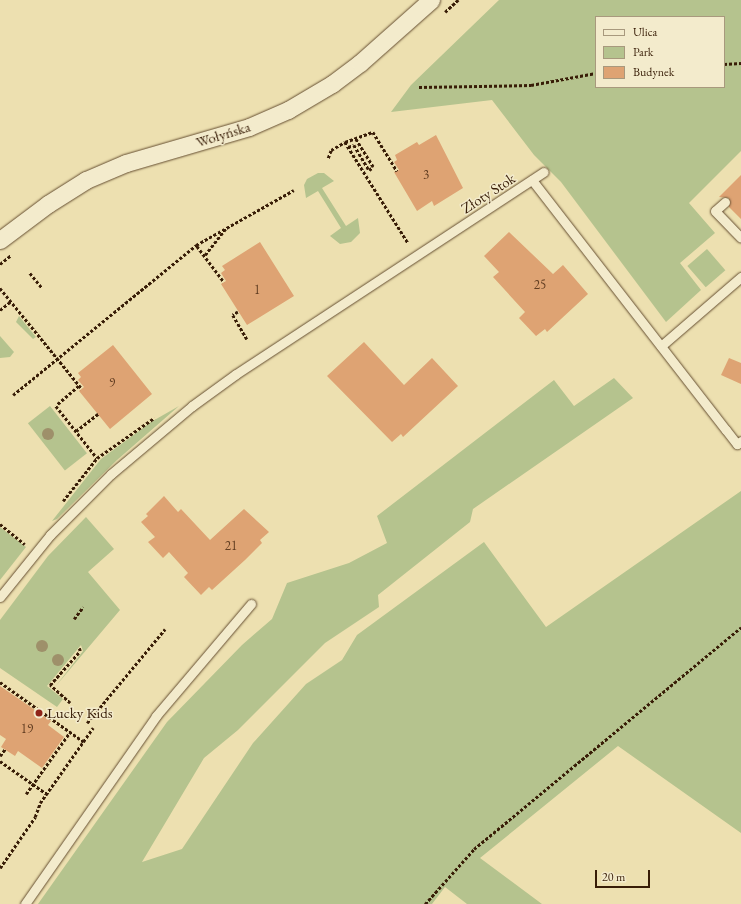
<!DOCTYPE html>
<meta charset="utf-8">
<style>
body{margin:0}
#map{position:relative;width:741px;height:904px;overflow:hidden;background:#ede0b0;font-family:"EB Garamond",serif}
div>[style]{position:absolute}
.green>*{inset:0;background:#b5c38e;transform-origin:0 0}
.building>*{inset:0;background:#dea373}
.path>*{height:2.5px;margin-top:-1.25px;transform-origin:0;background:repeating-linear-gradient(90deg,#381d07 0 3px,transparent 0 5px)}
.roads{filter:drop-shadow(0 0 1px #654e31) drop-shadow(0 0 1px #654e31)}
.lane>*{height:9px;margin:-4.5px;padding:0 4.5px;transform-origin:4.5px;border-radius:4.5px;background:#f3ebcc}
.street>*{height:17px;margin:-8.5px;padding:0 8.5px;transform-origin:8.5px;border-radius:8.5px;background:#f3ebcc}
.trees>*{width:12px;height:12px;margin:-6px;border-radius:50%;background:#9e906a}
.dots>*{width:11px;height:11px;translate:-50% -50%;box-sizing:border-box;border:2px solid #f3ebcc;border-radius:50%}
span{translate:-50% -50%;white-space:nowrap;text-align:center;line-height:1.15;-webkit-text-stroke:3px #f3ebcc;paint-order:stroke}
.number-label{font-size:13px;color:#623e22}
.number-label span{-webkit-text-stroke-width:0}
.street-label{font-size:15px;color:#381d07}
.poi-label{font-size:15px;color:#381d07}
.left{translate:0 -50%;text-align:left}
.legend{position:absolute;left:595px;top:16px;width:130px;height:72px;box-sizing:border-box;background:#f3ebcc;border:1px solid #a8997d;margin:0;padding:5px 7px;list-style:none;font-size:12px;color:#381d07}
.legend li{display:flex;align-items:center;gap:8px;height:20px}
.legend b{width:20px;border:1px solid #a8997d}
.scale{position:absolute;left:595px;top:870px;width:55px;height:18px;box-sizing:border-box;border:2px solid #381d07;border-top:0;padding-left:5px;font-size:12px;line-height:14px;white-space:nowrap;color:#381d07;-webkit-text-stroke:3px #f3ebcc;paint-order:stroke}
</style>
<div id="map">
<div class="green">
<i style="clip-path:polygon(evenodd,499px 0,741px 0,741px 151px,689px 203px,715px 233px,680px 263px,701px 290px,666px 322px,561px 182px,534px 155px,492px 100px,391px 112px,411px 85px,499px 0,596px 17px,724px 17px,724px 87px,596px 87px,596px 17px)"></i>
<i style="clip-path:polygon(318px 173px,324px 173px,334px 181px,322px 188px,346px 226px,358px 218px,360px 233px,351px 242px,340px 244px,330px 236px,341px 228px,318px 191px,306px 198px,304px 185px,307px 179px)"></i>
<i style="left:707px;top:249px;width:28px;height:26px;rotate:49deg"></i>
<i style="clip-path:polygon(19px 316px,36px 337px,33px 339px,16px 322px)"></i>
<i style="clip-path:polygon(0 336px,14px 352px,10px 357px,0 358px)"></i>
<i style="clip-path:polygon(614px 378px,633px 398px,473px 509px,470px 522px,378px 595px,379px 607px,325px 643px,238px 730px,204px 758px,142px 862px,182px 849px,253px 743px,306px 684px,342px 660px,357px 635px,484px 542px,546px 627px,741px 491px,741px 833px,618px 746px,480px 858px,542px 904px,467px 904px,445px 887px,432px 904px,38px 904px,167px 722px,242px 645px,272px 619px,287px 583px,349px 563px,387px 543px,377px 516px,554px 380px,574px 406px)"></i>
<i style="left:50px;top:406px;width:60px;height:28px;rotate:52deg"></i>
<i style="clip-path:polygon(179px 406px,117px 460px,57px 519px,52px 521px,101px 459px,151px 422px)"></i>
<i style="clip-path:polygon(86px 517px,114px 549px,88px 572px,120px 610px,55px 687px,83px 651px,81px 645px,47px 686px,63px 699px,57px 707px,0 668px,0 620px,48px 556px)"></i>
<i style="clip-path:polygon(0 527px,26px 547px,0 580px)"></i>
</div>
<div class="building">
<i style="clip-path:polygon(436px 135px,463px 188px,434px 206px,432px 201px,417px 211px,394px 172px,399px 170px,394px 162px,397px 160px,395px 155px,417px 142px,419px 145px)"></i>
<i style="clip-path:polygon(741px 175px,741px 219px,729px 207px,729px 198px,719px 197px)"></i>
<i style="clip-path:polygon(509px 232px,553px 274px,563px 265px,588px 294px,547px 332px,545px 329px,536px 336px,519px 318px,525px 312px,493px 277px,499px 272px,484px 256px)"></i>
<i style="clip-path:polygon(260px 242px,294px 296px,247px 325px,221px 284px,226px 281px,221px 273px,225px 270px,222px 266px)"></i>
<i style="clip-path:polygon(364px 342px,404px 385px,432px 358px,458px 386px,403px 437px,401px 434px,392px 442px,327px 376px)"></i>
<i style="clip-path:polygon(113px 345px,152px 394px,110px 429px,79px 391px,84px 387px,78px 380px,81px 377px,78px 373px)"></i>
<i style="clip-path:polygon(729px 358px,741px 363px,741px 384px,721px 375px)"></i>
<i style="clip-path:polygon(164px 496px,178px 512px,181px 509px,210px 540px,244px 509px,269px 532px,260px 540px,262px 543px,245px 560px,212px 590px,209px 587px,201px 595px,184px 577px,188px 573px,169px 552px,163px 558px,148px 542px,155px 537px,141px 522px,148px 516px,146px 514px)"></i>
<i style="clip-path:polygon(0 686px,51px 721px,48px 725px,64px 737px,42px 768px,18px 751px,15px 756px,1px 747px,6px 739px,0 735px)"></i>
</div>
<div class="path">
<i style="left:445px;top:12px;width:18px;rotate:-43deg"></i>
<i style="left:724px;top:64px;width:17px;rotate:-3deg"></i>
<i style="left:419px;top:87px;width:112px;rotate:-1deg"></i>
<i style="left:531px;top:85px;width:66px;rotate:-10.5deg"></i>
<i style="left:345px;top:142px;width:30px;rotate:-20deg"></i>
<i style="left:373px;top:132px;width:46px;rotate:58.4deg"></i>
<i style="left:348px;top:147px;width:6px;rotate:-18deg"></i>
<i style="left:354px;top:145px;width:29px;rotate:59deg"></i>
<i style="left:369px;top:170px;width:5px;rotate:-37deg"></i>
<i style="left:373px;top:167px;width:34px;rotate:-122deg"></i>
<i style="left:328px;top:158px;width:9px;rotate:-69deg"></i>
<i style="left:331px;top:150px;width:16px;rotate:-30deg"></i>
<i style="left:345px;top:142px;width:119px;rotate:58deg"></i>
<i style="left:197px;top:246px;width:45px;rotate:53.1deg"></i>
<i style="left:205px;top:255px;width:34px;rotate:-52deg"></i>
<i style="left:0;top:264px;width:14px;rotate:-39deg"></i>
<i style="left:30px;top:273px;width:19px;rotate:51deg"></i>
<i style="left:0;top:288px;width:130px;rotate:50.9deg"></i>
<i style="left:0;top:310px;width:14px;rotate:-39deg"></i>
<i style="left:238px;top:312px;width:6px;rotate:149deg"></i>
<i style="left:233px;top:315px;width:28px;rotate:60deg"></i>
<i style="left:79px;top:386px;width:30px;rotate:139deg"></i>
<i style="left:56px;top:406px;width:66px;rotate:51.7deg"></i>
<i style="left:13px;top:395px;width:237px;rotate:-39.3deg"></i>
<i style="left:196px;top:245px;width:112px;rotate:-29.3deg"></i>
<i style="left:76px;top:431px;width:28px;rotate:-38deg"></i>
<i style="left:63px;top:501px;width:55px;rotate:-51.7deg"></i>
<i style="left:97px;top:458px;width:70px;rotate:-35.1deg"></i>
<i style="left:0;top:524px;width:32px;rotate:39deg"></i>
<i style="left:74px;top:619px;width:15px;rotate:-53deg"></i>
<i style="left:0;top:682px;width:103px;rotate:35.5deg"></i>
<i style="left:70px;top:703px;width:27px;rotate:-138deg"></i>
<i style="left:50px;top:685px;width:45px;rotate:-48.6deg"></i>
<i style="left:80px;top:651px;width:3px;rotate:-108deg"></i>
<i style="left:87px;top:723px;width:122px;rotate:-50.3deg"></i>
<i style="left:0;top:756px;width:9px;rotate:-54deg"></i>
<i style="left:0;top:761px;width:57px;rotate:35.1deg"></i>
<i style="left:26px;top:794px;width:76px;rotate:-54.6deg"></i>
<i style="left:0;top:868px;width:62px;rotate:-55.5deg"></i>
<i style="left:35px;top:817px;width:15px;rotate:-70deg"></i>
<i style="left:40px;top:803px;width:92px;rotate:-54.8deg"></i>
<i style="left:425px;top:904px;width:74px;rotate:-48.3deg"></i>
<i style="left:474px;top:849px;width:347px;rotate:-39.7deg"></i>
</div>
<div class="roads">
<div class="lane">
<i style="left:532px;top:180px;width:316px;rotate:52.2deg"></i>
<i style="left:726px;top:430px;width:18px;rotate:52deg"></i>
<i style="left:737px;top:444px;width:5px;rotate:-37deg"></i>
<i style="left:725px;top:202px;width:13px;rotate:138deg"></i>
<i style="left:715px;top:211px;width:37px;rotate:46deg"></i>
<i style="left:661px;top:346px;width:106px;rotate:-40.8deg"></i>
<i style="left:0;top:597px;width:80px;rotate:-51.1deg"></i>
<i style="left:50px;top:535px;width:86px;rotate:-45deg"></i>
<i style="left:111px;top:474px;width:106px;rotate:-40deg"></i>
<i style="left:192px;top:406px;width:54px;rotate:-36deg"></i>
<i style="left:236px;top:374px;width:368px;rotate:-33.3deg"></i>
<i style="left:25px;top:904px;width:229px;rotate:-55.1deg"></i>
<i style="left:156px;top:716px;width:147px;rotate:-49.7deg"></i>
</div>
<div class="street">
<i style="left:0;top:240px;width:60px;rotate:-36.9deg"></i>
<i style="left:48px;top:204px;width:45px;rotate:-32.3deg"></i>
<i style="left:86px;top:180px;width:43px;rotate:-23deg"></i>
<i style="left:126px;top:163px;width:128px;rotate:-16.3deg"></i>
<i style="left:249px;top:127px;width:43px;rotate:-23.6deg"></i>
<i style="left:288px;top:110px;width:51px;rotate:-30.6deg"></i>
<i style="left:332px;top:84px;width:35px;rotate:-37deg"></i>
<i style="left:360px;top:63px;width:95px;rotate:-41.6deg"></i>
</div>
</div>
<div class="trees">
<i style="left:48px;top:434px"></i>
<i style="left:42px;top:646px"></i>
<i style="left:58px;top:660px"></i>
</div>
<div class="dots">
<i style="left:39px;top:713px;background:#8f2418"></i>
</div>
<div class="number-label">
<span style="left:426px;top:175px">3</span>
<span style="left:540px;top:285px">25</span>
<span style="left:257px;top:290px">1</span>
<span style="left:112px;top:383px">9</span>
<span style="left:231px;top:546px">21</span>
<span style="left:27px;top:729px">19</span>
</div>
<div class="street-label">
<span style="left:223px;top:134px;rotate:-17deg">Wołyńska</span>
<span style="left:488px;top:193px;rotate:-33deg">Złoty Stok</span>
</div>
<div class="poi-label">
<span class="left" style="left:47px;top:713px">Lucky Kids</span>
</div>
<ul class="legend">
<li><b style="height:5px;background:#f3ebcc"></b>Ulica</li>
<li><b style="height:11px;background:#b5c38e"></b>Park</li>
<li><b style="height:11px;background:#dea373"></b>Budynek</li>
</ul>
<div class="scale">20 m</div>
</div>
